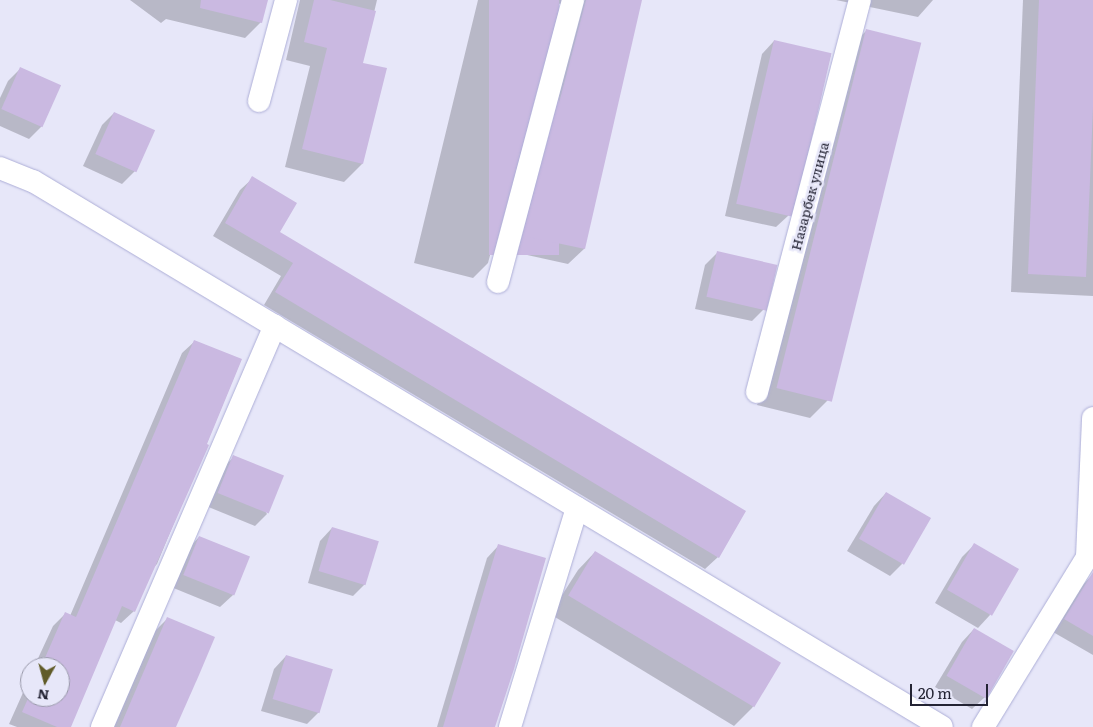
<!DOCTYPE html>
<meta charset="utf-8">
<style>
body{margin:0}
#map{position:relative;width:1093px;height:727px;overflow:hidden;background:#e7e7f9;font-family:Literata,serif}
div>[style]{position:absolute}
.shadow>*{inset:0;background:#0003}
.building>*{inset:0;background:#cab9e1;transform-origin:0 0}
.roads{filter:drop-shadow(0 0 1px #adaed7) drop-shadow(0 0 1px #adaed7)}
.minor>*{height:22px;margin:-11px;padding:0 11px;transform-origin:11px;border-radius:11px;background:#fff}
span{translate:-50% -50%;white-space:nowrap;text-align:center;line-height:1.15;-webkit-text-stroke:5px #e7e7f9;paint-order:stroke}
.street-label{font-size:14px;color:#242434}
.north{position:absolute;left:20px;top:657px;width:50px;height:50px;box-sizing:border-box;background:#e7e7f9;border:1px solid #99a;border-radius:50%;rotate:187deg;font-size:14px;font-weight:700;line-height:20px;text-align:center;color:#242434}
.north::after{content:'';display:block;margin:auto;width:18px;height:22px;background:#605b28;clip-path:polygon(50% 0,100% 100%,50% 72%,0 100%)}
.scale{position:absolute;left:910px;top:684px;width:78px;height:22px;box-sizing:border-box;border:2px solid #242434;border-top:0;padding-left:6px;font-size:15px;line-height:18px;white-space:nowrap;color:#242434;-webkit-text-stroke:4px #e7e7f9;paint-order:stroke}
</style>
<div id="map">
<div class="shadow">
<i style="clip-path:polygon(130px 0,266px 0,261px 22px,245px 38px,166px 19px,161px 23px)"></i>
<i style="clip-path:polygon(300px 0,377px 0,362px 63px,362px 164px,344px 182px,285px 167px,310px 66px,286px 60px)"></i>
<i style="clip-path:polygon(478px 0,641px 0,584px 249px,568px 264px,509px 251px,567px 6px,557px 3px,488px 263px,473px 278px,414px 263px)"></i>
<i style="clip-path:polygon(836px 0,933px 0,918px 17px)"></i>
<i style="clip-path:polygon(1023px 0,1093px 0,1093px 296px,1011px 292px)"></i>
<i style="clip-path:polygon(866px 31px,920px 44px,828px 400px,810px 418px,757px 405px,848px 49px)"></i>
<i style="clip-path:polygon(774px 41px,831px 54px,789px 215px,776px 227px,725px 216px,762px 54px)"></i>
<i style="clip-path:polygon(20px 69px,59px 86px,41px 127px,29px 139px,0 126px,0 98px,8px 81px)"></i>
<i style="clip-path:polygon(114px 113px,135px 171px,122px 184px,83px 166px,102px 125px)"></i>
<i style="clip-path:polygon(253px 178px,278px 232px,718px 557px,705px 569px,264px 305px,281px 276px,213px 236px,240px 190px)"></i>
<i style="clip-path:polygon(717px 253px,764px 309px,752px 321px,695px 309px,705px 265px)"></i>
<i style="clip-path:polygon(195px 341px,241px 360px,157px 564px,151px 570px,134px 611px,121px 623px,115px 620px,69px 727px,17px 727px,9px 724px,30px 677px,30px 697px,60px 697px,60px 667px,34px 667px,53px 626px,65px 614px,70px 616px,182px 353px)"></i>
<i style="clip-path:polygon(234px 457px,267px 514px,255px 526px,206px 506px,221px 469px)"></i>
<i style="clip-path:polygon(886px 493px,902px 564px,890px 576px,847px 551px,874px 506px)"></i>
<i style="clip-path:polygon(332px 528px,365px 584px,353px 596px,308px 583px,320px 541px)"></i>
<i style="clip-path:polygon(199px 537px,248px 558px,233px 595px,220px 607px,171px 587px,187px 550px)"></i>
<i style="clip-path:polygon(499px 545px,495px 727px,437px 727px,487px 558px)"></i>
<i style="clip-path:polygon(974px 545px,990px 615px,978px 628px,935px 603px,962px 557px)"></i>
<i style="clip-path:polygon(595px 552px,778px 665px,752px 708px,734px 726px,550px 614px,578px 570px)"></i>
<i style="clip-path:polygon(1093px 574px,1093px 655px,1053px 632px,1081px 587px)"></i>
<i style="clip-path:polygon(168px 618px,175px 727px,114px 727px,155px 631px)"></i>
<i style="clip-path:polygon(974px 629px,985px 697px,972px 709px,935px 687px,962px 642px)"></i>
<i style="clip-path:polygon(286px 656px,319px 712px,307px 724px,261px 711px,274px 669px)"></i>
</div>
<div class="building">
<i style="clip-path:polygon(201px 0,268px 0,262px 23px,200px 8px)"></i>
<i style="clip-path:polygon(314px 0,330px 0,376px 11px,363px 63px,387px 68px,363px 164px,302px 149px,327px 48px,304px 42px)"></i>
<i style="left:489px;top:0;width:70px;height:255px"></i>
<i style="clip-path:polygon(586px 0,642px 0,585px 249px,524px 236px)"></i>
<i style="clip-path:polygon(1039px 0,1093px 0,1093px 107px,1086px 277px,1028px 274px)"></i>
<i style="left:866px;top:29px;width:57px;height:370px;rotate:14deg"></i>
<i style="left:774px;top:40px;width:59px;height:168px;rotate:13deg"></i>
<i style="left:20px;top:67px;width:45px;height:46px;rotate:24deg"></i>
<i style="left:114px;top:112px;width:45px;height:46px;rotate:24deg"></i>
<i style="clip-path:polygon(252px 176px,297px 203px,280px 232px,746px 511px,719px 558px,275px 292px,293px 263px,225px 223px)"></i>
<i style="left:717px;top:251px;width:62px;height:47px;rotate:13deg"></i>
<i style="clip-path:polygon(194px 340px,242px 359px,207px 444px,209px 445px,135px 612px,122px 606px,71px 727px,57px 727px,22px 712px,30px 694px,30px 697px,60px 697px,60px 667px,41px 667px,65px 612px,76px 617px)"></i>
<i style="left:233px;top:455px;width:55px;height:41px;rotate:22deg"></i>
<i style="left:886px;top:492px;width:52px;height:54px;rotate:30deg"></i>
<i style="left:332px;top:527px;width:49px;height:46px;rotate:17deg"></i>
<i style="left:199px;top:536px;width:55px;height:42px;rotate:22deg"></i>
<i style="left:974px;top:543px;width:52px;height:54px;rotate:30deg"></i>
<i style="clip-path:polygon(498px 544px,546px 558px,514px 669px,495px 727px,443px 727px)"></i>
<i style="left:595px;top:551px;width:217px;height:52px;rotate:31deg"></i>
<i style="clip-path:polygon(1093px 572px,1093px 636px,1064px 619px)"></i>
<i style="clip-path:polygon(167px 617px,215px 637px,199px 675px,176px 727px,120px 727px)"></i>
<i style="left:974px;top:628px;width:46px;height:55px;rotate:30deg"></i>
<i style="left:286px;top:655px;width:49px;height:46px;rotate:17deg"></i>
</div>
<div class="roads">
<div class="minor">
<i style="left:259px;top:101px;width:105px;rotate:-75deg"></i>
<i style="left:0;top:168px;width:35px;rotate:22deg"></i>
<i style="left:33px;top:181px;width:1060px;rotate:30.99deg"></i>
<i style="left:498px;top:282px;width:292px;rotate:-75.1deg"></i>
<i style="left:757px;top:392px;width:405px;rotate:-75.3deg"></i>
<i style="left:102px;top:727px;width:437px;rotate:-66.7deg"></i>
<i style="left:510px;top:727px;width:229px;rotate:-73deg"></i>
<i style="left:983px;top:727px;width:199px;rotate:-58.5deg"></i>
<i style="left:1087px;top:557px;width:139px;rotate:-87.5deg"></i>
</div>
</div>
<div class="street-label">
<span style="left:809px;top:196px;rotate:-75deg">Назарбек улица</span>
</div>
<div class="north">N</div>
<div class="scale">20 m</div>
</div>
